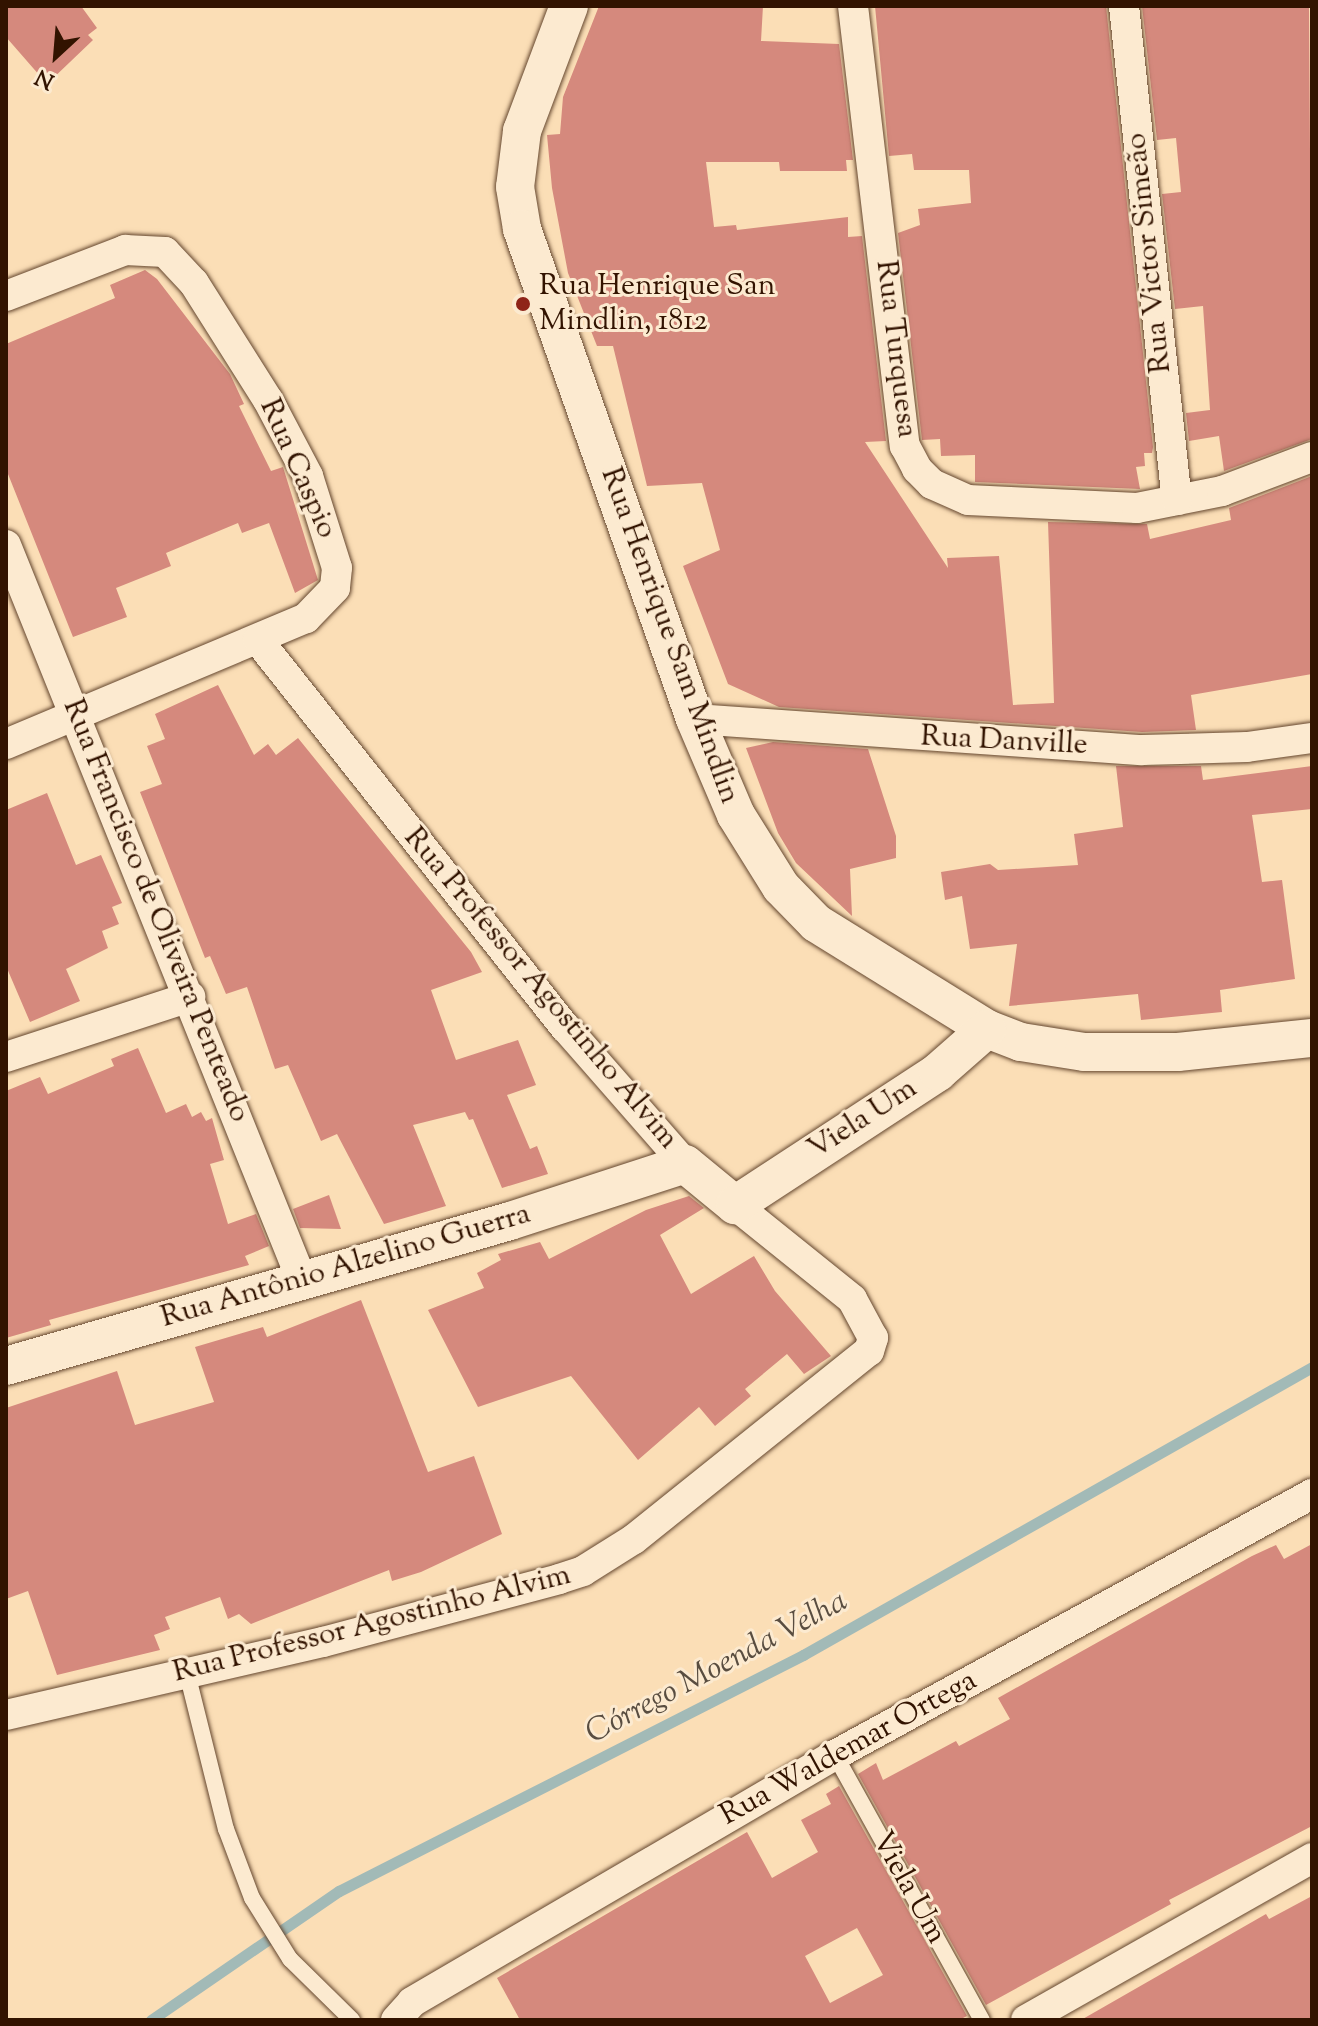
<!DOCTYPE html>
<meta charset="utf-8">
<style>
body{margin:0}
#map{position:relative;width:1318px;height:2026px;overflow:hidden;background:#fbdeb6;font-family:"Sorts Mill Goudy",serif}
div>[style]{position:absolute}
.stream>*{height:11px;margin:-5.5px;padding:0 5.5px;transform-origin:5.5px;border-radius:5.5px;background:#a2bab7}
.building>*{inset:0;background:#d5897d}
.roads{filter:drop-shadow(0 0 2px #64462e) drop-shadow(0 0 2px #64462e)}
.service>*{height:16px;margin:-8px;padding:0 8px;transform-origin:8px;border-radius:8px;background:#fcead0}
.minor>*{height:30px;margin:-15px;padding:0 15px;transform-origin:15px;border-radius:15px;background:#fcead0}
.tertiary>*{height:38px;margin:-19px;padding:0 19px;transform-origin:19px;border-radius:19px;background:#fcead0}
.dots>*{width:22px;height:22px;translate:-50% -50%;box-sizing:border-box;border:4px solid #fcead0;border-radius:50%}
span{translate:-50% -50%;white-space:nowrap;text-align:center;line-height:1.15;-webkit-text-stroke:6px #fcead0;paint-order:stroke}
.street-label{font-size:30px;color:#321300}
.poi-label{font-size:30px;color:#321300}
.left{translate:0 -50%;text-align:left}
.water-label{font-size:32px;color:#594d40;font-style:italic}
.frame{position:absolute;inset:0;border:8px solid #321300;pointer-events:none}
.north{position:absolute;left:16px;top:16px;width:80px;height:80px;-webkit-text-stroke:6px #fcead0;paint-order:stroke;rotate:206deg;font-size:22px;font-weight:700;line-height:32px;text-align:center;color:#321300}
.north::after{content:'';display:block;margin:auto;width:28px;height:36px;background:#321300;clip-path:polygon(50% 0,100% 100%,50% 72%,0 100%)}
</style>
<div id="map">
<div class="stream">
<i style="left:151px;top:2020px;width:228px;rotate:-34.5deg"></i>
<i style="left:339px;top:1891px;width:521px;rotate:-26.96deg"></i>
<i style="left:803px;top:1655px;width:585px;rotate:-29.5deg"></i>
</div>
<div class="building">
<i style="clip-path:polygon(6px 6px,81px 6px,97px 28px,88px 35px,93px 40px,47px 84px,6px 37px)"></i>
<i style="clip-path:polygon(599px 6px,763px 6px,761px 41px,839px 44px,853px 160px,846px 160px,847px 171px,780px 171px,779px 162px,706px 162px,714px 227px,736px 225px,737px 230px,848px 217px,848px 237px,862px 236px,886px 441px,865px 442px,948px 568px,947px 558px,999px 556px,1013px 705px,1054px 703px,1048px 522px,1147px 524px,1150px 539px,1231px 520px,1229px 508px,1312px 476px,1312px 674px,1191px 695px,1196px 730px,1142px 732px,779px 707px,728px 684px,683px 566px,720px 550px,702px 483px,647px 486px,613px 346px,597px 346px,568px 273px,552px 188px,547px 135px,560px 134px,563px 97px)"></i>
<i style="clip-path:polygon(875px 6px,1106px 6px,1153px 447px,1152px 453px,1144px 453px,1145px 466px,1136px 467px,1140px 489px,975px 482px,975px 455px,941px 456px,940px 439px,922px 440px,898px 233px,920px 225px,918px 209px,971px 203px,969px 170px,914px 170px,912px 154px,889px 156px)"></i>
<i style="clip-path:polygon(1142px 6px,1309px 6px,1312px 439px,1224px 471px,1219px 436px,1189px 441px,1186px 413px,1210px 410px,1203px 306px,1175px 309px,1162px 194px,1181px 192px,1176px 138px,1157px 140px)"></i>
<i style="clip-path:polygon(145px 270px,157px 279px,230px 374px,244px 404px,239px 406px,271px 471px,283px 467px,318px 580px,295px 593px,269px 523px,242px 533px,238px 523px,166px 553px,171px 566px,116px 588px,127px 617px,73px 637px,6px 469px,6px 344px,115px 298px,110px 285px)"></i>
<i style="clip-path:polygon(218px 685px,254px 755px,268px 744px,276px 755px,298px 738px,471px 952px,482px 972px,431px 990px,456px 1060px,518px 1040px,536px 1085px,507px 1095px,530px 1149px,537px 1146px,548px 1174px,502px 1188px,473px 1119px,469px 1120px,465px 1112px,413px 1125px,446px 1206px,384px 1224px,337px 1134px,321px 1141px,288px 1065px,275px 1069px,247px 987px,226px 994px,210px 956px,205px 958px,140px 792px,162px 784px,147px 746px,165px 739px,155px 714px)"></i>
<i style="clip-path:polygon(773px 742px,868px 749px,896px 836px,896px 858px,850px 869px,852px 916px,796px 863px,778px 833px,746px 748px)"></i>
<i style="clip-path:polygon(1116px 766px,1201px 766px,1203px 780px,1312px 766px,1312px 809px,1252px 815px,1262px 882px,1282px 880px,1295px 979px,1220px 990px,1222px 1012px,1141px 1020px,1138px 994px,1009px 1006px,1017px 944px,970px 949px,962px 896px,945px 900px,941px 872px,990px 864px,998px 870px,1078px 865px,1074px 834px,1123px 827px)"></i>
<i style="clip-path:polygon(47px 793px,76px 865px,101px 855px,122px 903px,112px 907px,119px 924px,102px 931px,108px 948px,66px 969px,80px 1001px,30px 1022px,6px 966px,6px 810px)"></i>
<i style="clip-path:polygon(138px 1048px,166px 1113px,186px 1104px,192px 1117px,201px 1112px,206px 1121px,212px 1118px,224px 1160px,210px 1164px,228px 1224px,256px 1214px,269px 1246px,245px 1256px,249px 1265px,49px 1320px,51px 1325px,6px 1338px,6px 1091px,40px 1077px,48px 1094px,114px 1066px,111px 1059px)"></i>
<i style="clip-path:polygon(329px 1195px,341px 1229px,300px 1228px,293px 1209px)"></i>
<i style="clip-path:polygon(689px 1196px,704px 1208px,660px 1235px,691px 1294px,754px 1256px,775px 1291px,831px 1356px,804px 1374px,787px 1354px,745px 1389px,751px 1396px,715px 1426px,699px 1407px,638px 1460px,571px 1376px,478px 1407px,428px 1310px,484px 1288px,477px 1273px,501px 1260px,498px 1254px,540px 1242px,549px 1259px,646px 1210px)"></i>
<i style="clip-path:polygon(361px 1300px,428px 1472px,474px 1456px,502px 1534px,421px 1572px,392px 1581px,389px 1570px,251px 1624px,239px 1614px,228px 1619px,220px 1597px,165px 1617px,170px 1629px,154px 1635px,160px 1650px,57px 1675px,28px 1591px,6px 1599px,6px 1408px,117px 1371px,135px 1425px,214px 1402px,195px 1347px,263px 1327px,267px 1337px)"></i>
<i style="clip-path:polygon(1312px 1544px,1312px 1826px,1169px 1900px,1171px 1904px,986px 2005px,858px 1774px,876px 1763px,883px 1780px,956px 1741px,959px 1746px,1010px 1719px,998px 1698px,1252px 1556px,1276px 1545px,1284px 1559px)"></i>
<i style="clip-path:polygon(evenodd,839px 1786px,967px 2016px,959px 2020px,520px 2020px,497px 1978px,747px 1832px,772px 1878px,818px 1852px,801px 1820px,831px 1804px,826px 1794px,839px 1786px,857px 1928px,883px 1975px,830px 2003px,805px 1956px,857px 1928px)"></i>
<i style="clip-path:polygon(1312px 1896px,1312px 2020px,1081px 2020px,1266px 1914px,1269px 1919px)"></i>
</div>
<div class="roads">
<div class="service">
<i style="left:187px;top:1673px;width:161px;rotate:76deg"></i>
<i style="left:226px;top:1829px;width:74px;rotate:69.4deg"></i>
<i style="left:252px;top:1898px;width:72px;rotate:58.1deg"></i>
<i style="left:290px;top:1959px;width:87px;rotate:44.5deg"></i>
<i style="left:835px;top:1755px;width:303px;rotate:61deg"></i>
</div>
<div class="minor">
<i style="left:853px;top:6px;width:443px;rotate:83.3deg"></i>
<i style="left:905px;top:446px;width:26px;rotate:62deg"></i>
<i style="left:917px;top:469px;width:21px;rotate:45deg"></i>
<i style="left:932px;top:484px;width:39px;rotate:24deg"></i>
<i style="left:968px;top:500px;width:169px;rotate:2.7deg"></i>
<i style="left:1137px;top:508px;width:87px;rotate:-11.3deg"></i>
<i style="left:1222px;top:491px;width:96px;rotate:-20.7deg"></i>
<i style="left:1124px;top:6px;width:497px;rotate:83.9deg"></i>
<i style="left:6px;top:296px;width:128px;rotate:-21.1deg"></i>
<i style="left:125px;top:250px;width:40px;rotate:2.9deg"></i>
<i style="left:165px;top:252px;width:42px;rotate:46.9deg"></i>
<i style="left:194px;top:283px;width:138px;rotate:57.7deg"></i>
<i style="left:268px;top:400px;width:86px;rotate:62.2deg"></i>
<i style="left:308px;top:476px;width:96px;rotate:72.5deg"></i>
<i style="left:337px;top:568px;width:20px;rotate:96deg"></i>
<i style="left:335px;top:588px;width:42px;rotate:134deg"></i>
<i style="left:306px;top:618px;width:325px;rotate:157.2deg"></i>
<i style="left:6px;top:545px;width:790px;rotate:68.08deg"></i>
<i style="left:258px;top:640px;width:495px;rotate:51.6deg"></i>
<i style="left:566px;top:1028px;width:181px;rotate:48.8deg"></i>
<i style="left:695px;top:719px;width:448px;rotate:4deg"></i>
<i style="left:1142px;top:750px;width:105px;rotate:-1.6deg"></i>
<i style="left:1247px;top:747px;width:66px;rotate:-7.9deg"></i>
<i style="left:6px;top:1057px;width:194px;rotate:-18.1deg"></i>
<i style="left:6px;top:1715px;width:325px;rotate:-13deg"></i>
<i style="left:323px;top:1642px;width:244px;rotate:-14.9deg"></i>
<i style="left:559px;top:1579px;width:25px;rotate:-18deg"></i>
<i style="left:583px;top:1571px;width:60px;rotate:-32.1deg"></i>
<i style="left:634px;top:1539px;width:301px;rotate:-38.7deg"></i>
<i style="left:869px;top:1351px;width:14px;rotate:-73deg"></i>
<i style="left:873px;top:1338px;width:44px;rotate:-118.3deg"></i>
<i style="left:852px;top:1299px;width:150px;rotate:-141.2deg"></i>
<i style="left:396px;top:2020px;width:24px;rotate:-48deg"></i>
<i style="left:412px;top:2002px;width:490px;rotate:-30.3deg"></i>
<i style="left:835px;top:1755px;width:544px;rotate:-28.69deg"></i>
<i style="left:1026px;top:2020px;width:329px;rotate:-29.5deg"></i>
</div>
<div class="tertiary">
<i style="left:569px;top:6px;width:134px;rotate:110.6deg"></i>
<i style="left:522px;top:131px;width:56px;rotate:97.1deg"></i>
<i style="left:515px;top:187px;width:43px;rotate:80.5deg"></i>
<i style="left:522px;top:229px;width:520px;rotate:70.55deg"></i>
<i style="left:695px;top:719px;width:104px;rotate:66.9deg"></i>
<i style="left:736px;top:815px;width:85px;rotate:58deg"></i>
<i style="left:781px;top:887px;width:50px;rotate:45.8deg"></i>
<i style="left:816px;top:923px;width:201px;rotate:31.8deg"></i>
<i style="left:987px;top:1029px;width:36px;rotate:21deg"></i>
<i style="left:1021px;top:1042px;width:64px;rotate:9deg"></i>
<i style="left:1084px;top:1052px;width:94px"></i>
<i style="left:1178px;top:1052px;width:135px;rotate:-6deg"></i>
<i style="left:6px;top:1366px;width:524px;rotate:-16.05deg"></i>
<i style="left:510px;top:1221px;width:184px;rotate:-18deg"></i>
<i style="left:685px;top:1164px;width:65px;rotate:39.4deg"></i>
<i style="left:735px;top:1205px;width:243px;rotate:-33.2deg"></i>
<i style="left:938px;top:1072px;width:65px;rotate:-41.3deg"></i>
</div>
</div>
<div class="dots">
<i style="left:523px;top:304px;background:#8f2418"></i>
</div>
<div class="street-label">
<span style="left:1150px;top:253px;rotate:-96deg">Rua Victor Simeão</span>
<span style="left:895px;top:349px;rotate:83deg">Rua Turquesa</span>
<span style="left:297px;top:469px;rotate:66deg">Rua Caspio</span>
<span style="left:669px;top:636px;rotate:70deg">Rua Henrique Sam Mindlin</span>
<span style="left:1004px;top:742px;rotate:3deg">Rua Danville</span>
<span style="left:155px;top:911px;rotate:68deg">Rua Francisco de Oliveira Penteado</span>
<span style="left:540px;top:989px;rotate:50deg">Rua Professor Agostinho Alvim</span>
<span style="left:863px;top:1120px;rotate:-33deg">Viela Um</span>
<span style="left:346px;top:1267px;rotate:-16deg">Rua Antônio Alzelino Guerra</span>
<span style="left:372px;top:1625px;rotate:-14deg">Rua Professor Agostinho Alvim</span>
<span style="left:849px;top:1749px;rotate:-29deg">Rua Waldemar Ortega</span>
<span style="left:908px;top:1888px;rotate:61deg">Viela Um</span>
</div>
<div class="poi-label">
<span class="left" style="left:539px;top:304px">Rua Henrique San<br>Mindlin, 1812</span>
</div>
<div class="water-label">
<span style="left:717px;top:1668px;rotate:-28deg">Córrego Moenda Velha</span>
</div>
<div class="frame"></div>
<div class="north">N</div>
</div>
